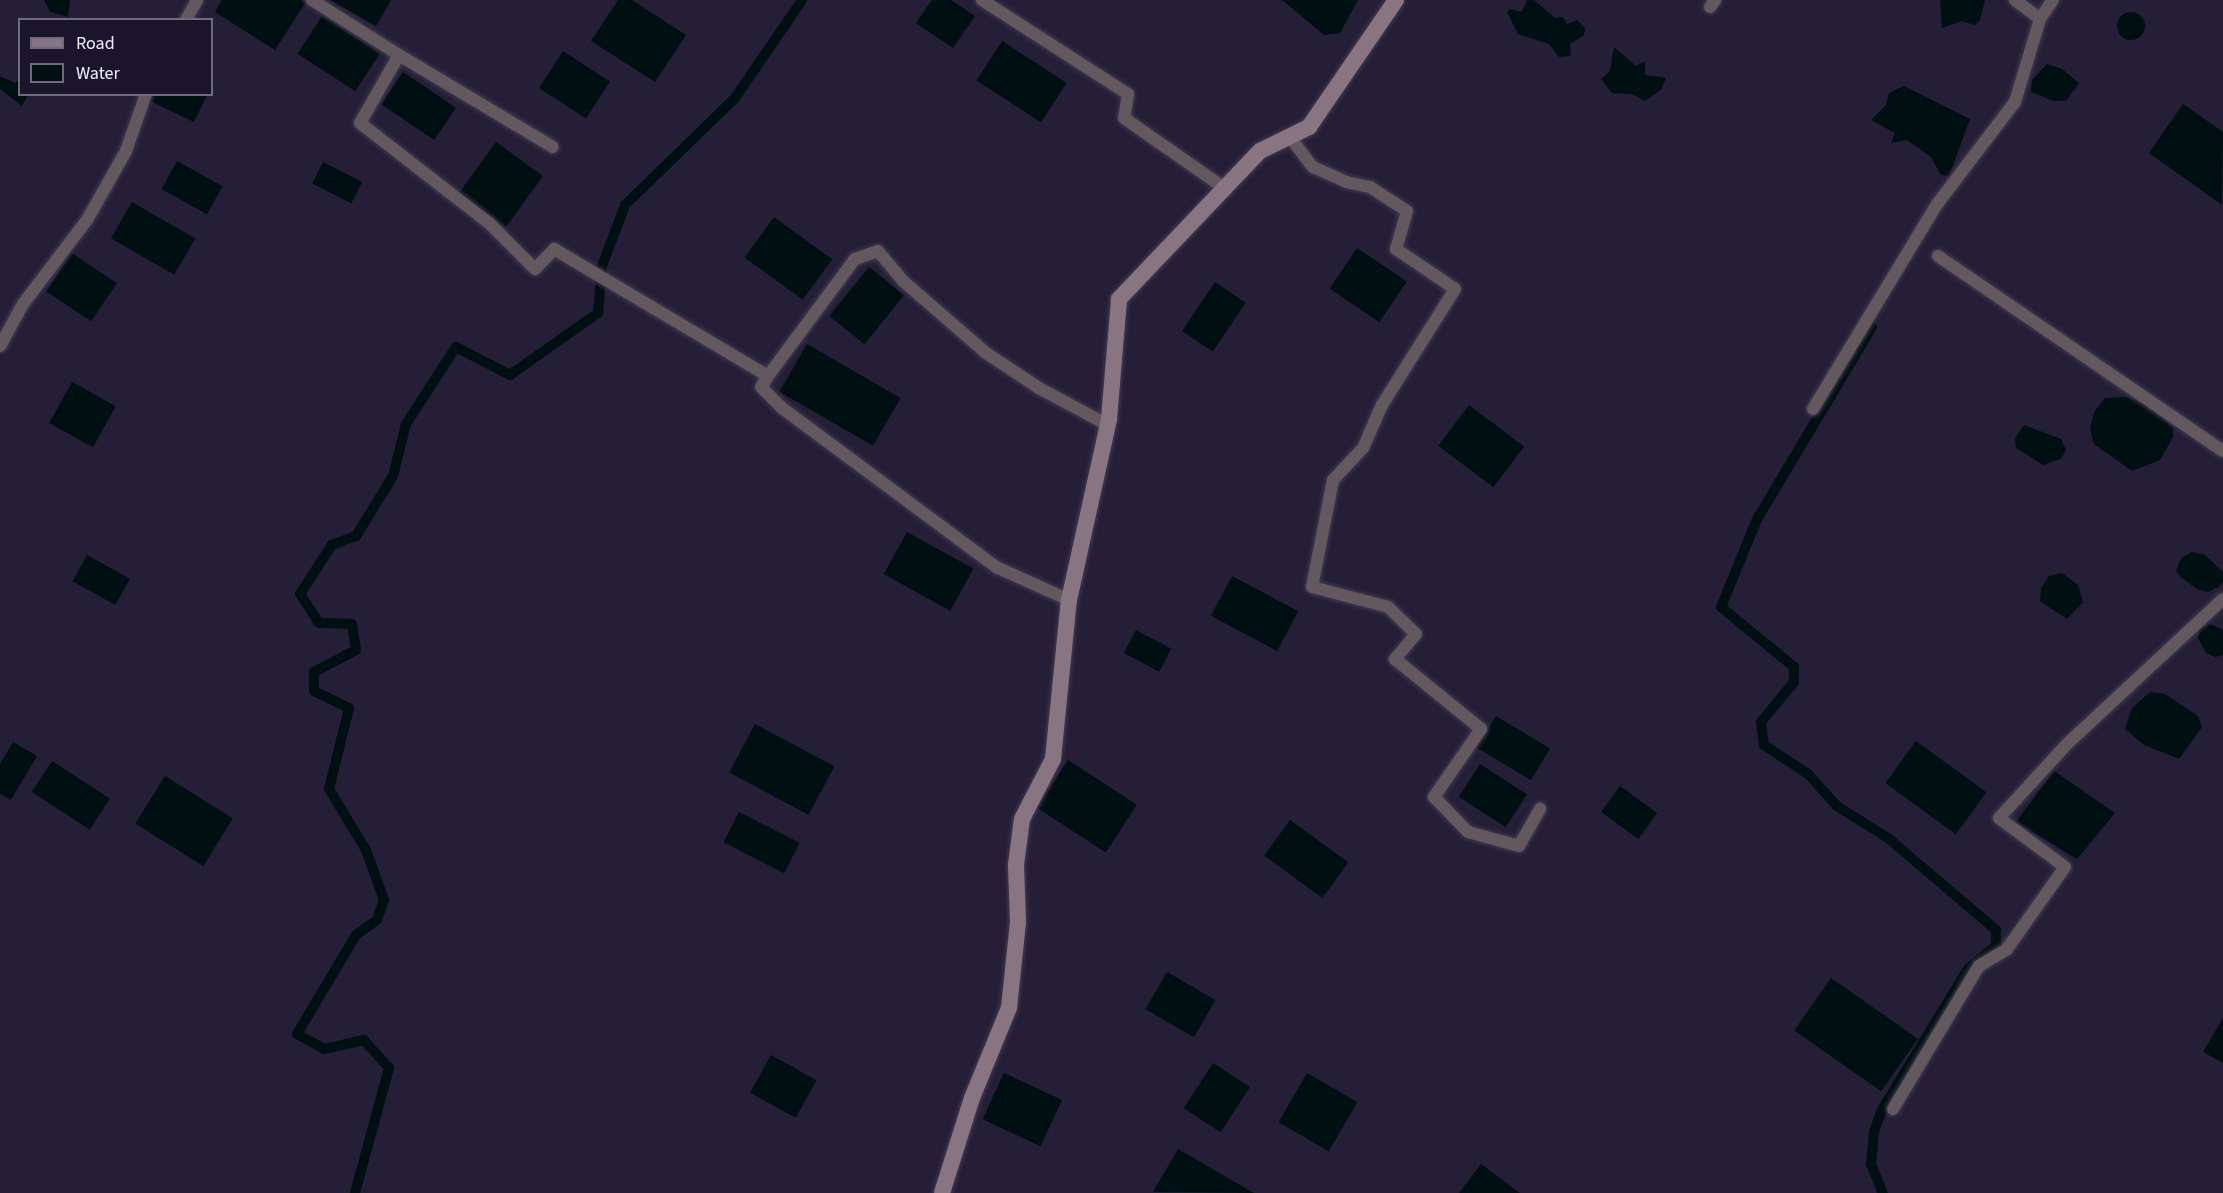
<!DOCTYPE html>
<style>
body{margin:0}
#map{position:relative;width:2223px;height:1193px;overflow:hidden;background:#241e36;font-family:"Source Sans 3",sans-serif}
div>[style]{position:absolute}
.water>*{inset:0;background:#000f11;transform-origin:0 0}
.round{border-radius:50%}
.canal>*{height:10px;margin:-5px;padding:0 5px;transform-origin:5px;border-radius:5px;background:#000f11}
.roads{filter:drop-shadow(0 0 2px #403b52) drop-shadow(0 0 2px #403b52)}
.street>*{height:12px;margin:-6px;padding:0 6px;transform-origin:6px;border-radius:6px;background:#64585f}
.secondary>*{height:16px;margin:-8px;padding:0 8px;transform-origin:8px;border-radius:8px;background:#897581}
span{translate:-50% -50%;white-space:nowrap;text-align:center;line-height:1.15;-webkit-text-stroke:6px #1b152c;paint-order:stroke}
.legend{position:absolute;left:18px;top:18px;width:195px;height:78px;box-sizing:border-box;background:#1b152c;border:2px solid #6f6b7f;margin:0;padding:8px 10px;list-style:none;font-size:18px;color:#eeebfc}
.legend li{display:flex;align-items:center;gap:12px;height:30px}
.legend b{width:30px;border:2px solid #6f6b7f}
</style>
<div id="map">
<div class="water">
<i style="clip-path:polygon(44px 0,70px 0,68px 17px,50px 12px)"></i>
<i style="clip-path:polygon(222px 0,300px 0,305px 3px,275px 50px,215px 12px)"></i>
<i style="clip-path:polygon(330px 0,391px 0,376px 26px)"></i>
<i style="clip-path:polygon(618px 0,632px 0,686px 35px,655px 82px,591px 41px)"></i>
<i style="clip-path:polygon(932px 0,951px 0,975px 16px,953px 48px,916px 23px)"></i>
<i style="clip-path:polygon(1282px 0,1358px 0,1340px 33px,1324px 35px)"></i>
<i style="clip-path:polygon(1527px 0,1534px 0,1555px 18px,1563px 17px,1567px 24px,1577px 20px,1585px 28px,1584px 35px,1570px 44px,1571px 56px,1559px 57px,1549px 44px,1518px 34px,1507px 12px,1510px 9px,1522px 12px)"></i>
<i style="clip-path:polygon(1940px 0,1985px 0,1980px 20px,1975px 25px,1962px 21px,1942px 28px)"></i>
<i class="round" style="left:2117px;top:12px;width:28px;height:28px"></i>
<i style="left:322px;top:16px;width:69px;height:45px;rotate:33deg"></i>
<i style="left:1002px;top:41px;width:77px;height:47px;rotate:33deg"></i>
<i style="clip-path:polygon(1614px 47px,1636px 66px,1645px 61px,1645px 75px,1666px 78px,1661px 90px,1645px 101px,1632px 94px,1612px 93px,1601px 79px,1610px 71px)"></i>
<i style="left:563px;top:51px;width:56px;height:44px;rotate:33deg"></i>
<i style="clip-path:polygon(2047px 64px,2062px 69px,2079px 83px,2066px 101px,2054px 101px,2031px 92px,2032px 80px)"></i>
<i style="left:403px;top:72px;width:64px;height:39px;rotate:34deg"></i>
<i style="clip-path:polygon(0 76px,15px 83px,19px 80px,20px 94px,28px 95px,22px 106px,0 89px)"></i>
<i style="clip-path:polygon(1904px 86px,1970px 119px,1949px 176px,1941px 175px,1931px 157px,1907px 140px,1891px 143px,1895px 133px,1871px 120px,1886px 105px,1889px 93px)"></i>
<i style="clip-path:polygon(153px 95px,153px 94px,207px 95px,194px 122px,150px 101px)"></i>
<i style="clip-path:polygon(2183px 104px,2223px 132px,2222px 205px,2149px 153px)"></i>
<i style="left:496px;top:142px;width:58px;height:63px;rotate:36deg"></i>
<i style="left:177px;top:161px;width:52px;height:32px;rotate:29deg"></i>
<i style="left:323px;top:162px;width:44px;height:24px;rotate:27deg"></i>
<i style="left:132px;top:202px;width:73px;height:42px;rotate:30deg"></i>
<i style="left:774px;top:217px;width:72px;height:50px;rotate:36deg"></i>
<i style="left:1357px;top:248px;width:60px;height:49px;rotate:34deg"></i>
<i style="left:72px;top:253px;width:54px;height:46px;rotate:34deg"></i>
<i style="left:869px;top:267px;width:45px;height:63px;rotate:39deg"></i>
<i style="left:1215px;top:282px;width:37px;height:59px;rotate:34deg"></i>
<i style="left:807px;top:344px;width:108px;height:55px;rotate:30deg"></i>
<i style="left:72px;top:382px;width:50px;height:47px;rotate:29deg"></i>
<i style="clip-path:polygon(2126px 397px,2143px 404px,2173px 427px,2173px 437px,2160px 460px,2132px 471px,2094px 444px,2090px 429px,2094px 412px,2105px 398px)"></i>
<i style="left:1469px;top:405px;width:69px;height:51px;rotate:37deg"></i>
<i style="clip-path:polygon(2024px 425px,2061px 439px,2066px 450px,2061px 459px,2043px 465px,2016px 448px,2015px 438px)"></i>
<i style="left:907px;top:532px;width:76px;height:48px;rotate:29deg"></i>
<i style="clip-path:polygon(2192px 552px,2205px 555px,2223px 572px,2223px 582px,2218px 587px,2208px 592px,2197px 589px,2181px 577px,2176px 571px,2181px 558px)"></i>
<i style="left:87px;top:555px;width:49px;height:30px;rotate:29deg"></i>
<i style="clip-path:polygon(2062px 573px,2078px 585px,2083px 602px,2067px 619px,2040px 601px,2041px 588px,2049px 576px)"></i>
<i style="left:1232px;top:576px;width:75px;height:45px;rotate:28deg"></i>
<i style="clip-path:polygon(2210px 624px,2223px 630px,2223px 655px,2215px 657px,2206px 653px,2198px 638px,2200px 629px)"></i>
<i style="left:1136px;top:630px;width:40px;height:26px;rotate:28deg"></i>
<i style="clip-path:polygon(2150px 692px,2165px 694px,2198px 716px,2202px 727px,2179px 759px,2144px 745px,2125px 729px,2132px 708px)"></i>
<i style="left:1496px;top:716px;width:63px;height:37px;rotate:31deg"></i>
<i style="left:755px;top:724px;width:90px;height:55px;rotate:28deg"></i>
<i style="left:1916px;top:741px;width:87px;height:52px;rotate:36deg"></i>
<i style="clip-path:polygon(13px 742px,37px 756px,11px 800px,0 794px,0 764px)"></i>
<i style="left:1068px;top:760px;width:82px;height:57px;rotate:33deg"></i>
<i style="left:52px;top:761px;width:69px;height:37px;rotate:33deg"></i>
<i style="left:1480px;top:764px;width:56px;height:39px;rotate:33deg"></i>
<i style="clip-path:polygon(2054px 771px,2115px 813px,2077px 859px,2016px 822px)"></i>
<i style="left:165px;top:776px;width:80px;height:56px;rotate:32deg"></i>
<i style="left:1620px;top:786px;width:46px;height:32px;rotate:36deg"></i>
<i style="left:739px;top:812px;width:68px;height:34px;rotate:27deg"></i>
<i style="left:1290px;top:820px;width:72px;height:44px;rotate:36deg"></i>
<i style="left:1167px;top:972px;width:56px;height:43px;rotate:30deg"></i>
<i style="left:1831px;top:978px;width:106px;height:64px;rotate:35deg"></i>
<i style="clip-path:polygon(2223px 1018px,2223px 1063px,2203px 1052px)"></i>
<i style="left:771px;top:1055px;width:52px;height:43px;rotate:29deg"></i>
<i style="left:1213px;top:1063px;width:44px;height:54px;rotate:33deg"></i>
<i style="left:1004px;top:1073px;width:64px;height:51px;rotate:25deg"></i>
<i style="left:1307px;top:1073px;width:58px;height:57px;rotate:30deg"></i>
<i style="clip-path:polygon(1178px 1149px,1254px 1193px,1153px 1192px)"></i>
<i style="clip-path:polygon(1481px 1164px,1520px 1193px,1459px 1193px)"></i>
</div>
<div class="canal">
<i style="left:1872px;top:327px;width:224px;rotate:120.9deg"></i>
<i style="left:1757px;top:519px;width:95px;rotate:112.2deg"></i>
<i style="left:1721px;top:607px;width:94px;rotate:39.4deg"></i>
<i style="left:1794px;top:667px;width:15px;rotate:90deg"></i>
<i style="left:1794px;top:682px;width:52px;rotate:129.5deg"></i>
<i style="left:1761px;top:722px;width:23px;rotate:83deg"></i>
<i style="left:1764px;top:745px;width:53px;rotate:33.4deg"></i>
<i style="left:1808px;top:774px;width:43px;rotate:47.8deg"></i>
<i style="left:1837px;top:806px;width:60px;rotate:32.1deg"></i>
<i style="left:1888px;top:838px;width:142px;rotate:40.4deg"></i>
<i style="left:1996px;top:930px;width:16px;rotate:90deg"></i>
<i style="left:1996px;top:946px;width:36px;rotate:141deg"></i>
<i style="left:1968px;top:969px;width:165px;rotate:121.4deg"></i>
<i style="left:1882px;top:1110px;width:23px;rotate:110deg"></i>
<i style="left:1874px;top:1132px;width:32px;rotate:95deg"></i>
<i style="left:1871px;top:1164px;width:31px;rotate:68deg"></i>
<i style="left:355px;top:1193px;width:130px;rotate:-74.8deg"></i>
<i style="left:389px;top:1068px;width:38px;rotate:-132deg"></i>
<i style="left:364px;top:1040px;width:41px;rotate:167.3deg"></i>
<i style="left:324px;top:1049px;width:31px;rotate:-151deg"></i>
<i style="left:297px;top:1034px;width:115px;rotate:-59.2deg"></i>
<i style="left:356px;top:935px;width:26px;rotate:-36deg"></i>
<i style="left:377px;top:920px;width:21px;rotate:-71deg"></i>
<i style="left:384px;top:900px;width:53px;rotate:-109.8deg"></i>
<i style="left:366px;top:850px;width:71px;rotate:-121.2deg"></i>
<i style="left:329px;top:789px;width:83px;rotate:-76.1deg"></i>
<i style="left:349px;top:708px;width:39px;rotate:-154deg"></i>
<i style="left:314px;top:691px;width:19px;rotate:-90deg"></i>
<i style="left:314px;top:672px;width:47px;rotate:-27.6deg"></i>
<i style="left:356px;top:650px;width:26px;rotate:-99deg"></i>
<i style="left:352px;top:624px;width:33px;rotate:-178deg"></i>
<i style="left:319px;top:623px;width:35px;rotate:-123deg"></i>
<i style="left:300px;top:594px;width:59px;rotate:-56.9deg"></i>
<i style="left:332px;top:545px;width:26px;rotate:-21deg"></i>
<i style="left:356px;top:536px;width:70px;rotate:-58.3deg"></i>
<i style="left:393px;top:476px;width:54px;rotate:-76deg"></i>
<i style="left:406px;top:424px;width:92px;rotate:-57deg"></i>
<i style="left:456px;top:347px;width:61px;rotate:27.4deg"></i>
<i style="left:510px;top:375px;width:108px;rotate:-35.2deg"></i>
<i style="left:598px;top:313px;width:47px;rotate:-85.1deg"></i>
<i style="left:602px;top:266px;width:65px;rotate:-69.3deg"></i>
<i style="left:625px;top:205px;width:153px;rotate:-44.2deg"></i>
<i style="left:735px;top:98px;width:119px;rotate:-55.6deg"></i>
</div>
<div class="roads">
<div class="street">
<i style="left:312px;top:0;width:103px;rotate:32.3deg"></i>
<i style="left:399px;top:55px;width:78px;rotate:119.8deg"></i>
<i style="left:360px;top:123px;width:163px;rotate:37.8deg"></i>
<i style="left:489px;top:223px;width:65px;rotate:45deg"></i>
<i style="left:535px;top:269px;width:28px;rotate:-46deg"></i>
<i style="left:554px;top:249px;width:249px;rotate:30.7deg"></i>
<i style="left:768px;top:376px;width:13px;rotate:122deg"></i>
<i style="left:761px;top:387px;width:30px;rotate:45deg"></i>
<i style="left:782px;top:408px;width:267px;rotate:36.6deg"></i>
<i style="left:996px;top:567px;width:80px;rotate:24.3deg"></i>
<i style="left:982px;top:0;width:174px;rotate:32.8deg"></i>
<i style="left:1128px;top:94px;width:24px;rotate:99deg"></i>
<i style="left:1124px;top:118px;width:121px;rotate:34.9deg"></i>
<i style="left:2015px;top:0;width:31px;rotate:37deg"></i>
<i style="left:1710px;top:7px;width:9px;rotate:-54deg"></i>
<i style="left:186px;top:20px;width:23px;rotate:-61deg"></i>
<i style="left:399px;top:55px;width:179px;rotate:30.9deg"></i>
<i style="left:1290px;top:137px;width:38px;rotate:53deg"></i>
<i style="left:1313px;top:167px;width:36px;rotate:24deg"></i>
<i style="left:1346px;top:182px;width:25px;rotate:12deg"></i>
<i style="left:1370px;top:187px;width:44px;rotate:33deg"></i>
<i style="left:1407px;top:211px;width:40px;rotate:106deg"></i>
<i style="left:1396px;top:249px;width:71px;rotate:34.1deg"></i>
<i style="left:1455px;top:289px;width:137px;rotate:122.2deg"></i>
<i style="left:1382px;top:405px;width:47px;rotate:113.8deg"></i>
<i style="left:1363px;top:448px;width:44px;rotate:133.2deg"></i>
<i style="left:1333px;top:480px;width:109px;rotate:101.1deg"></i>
<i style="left:1312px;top:587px;width:79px;rotate:14.7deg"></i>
<i style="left:1388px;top:607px;width:39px;rotate:44deg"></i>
<i style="left:1416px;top:634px;width:33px;rotate:130deg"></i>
<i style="left:1395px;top:659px;width:111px;rotate:39.1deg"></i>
<i style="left:1481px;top:729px;width:83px;rotate:124.7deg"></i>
<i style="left:1434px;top:797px;width:49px;rotate:45.8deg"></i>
<i style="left:1468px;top:832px;width:53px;rotate:15.4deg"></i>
<i style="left:1519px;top:846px;width:43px;rotate:-60.4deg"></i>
<i style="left:1938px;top:256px;width:345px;rotate:34.4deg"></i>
<i style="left:0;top:346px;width:48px;rotate:-61.3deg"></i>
<i style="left:23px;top:304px;width:106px;rotate:-52.7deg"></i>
<i style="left:87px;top:220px;width:79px;rotate:-60.5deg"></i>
<i style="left:126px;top:151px;width:60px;rotate:-70.7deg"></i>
<i style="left:768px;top:376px;width:146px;rotate:-53.4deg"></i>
<i style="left:855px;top:259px;width:24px;rotate:-19deg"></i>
<i style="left:878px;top:251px;width:39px;rotate:50deg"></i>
<i style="left:903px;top:281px;width:110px;rotate:40.9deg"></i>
<i style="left:986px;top:353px;width:64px;rotate:33.4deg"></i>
<i style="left:1039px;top:388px;width:78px;rotate:28.2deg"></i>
<i style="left:1813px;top:409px;width:241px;rotate:-58.8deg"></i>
<i style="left:1938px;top:203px;width:127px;rotate:-52.7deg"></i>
<i style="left:2015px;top:102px;width:87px;rotate:-73.2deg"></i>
<i style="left:2040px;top:19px;width:23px;rotate:-56deg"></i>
<i style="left:1893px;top:1109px;width:167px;rotate:-59deg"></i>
<i style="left:1979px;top:966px;width:33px;rotate:-31deg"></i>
<i style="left:2007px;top:949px;width:100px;rotate:-54.7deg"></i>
<i style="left:2065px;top:867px;width:82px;rotate:-143.4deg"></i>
<i style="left:1999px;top:818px;width:100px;rotate:-47.4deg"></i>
<i style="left:2067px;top:744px;width:213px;rotate:-42.9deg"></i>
</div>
<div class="secondary">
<i style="left:942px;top:1193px;width:100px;rotate:-72.5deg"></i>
<i style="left:972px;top:1098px;width:97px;rotate:-67.7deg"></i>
<i style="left:1009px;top:1008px;width:86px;rotate:-84deg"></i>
<i style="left:1018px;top:922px;width:57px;rotate:-92deg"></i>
<i style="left:1016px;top:865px;width:46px;rotate:-82.6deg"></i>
<i style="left:1022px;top:819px;width:68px;rotate:-62.7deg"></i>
<i style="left:1053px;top:759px;width:160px;rotate:-84.3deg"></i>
<i style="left:1069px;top:600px;width:185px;rotate:-77.5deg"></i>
<i style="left:1109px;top:419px;width:120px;rotate:-85.2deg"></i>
<i style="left:1119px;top:299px;width:204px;rotate:-46.4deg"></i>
<i style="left:1260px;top:151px;width:55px;rotate:-26.1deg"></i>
<i style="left:1309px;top:127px;width:154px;rotate:-55.6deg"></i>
</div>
</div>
<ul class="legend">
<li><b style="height:8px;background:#897581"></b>Road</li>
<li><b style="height:16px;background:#000f11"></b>Water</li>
</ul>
</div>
